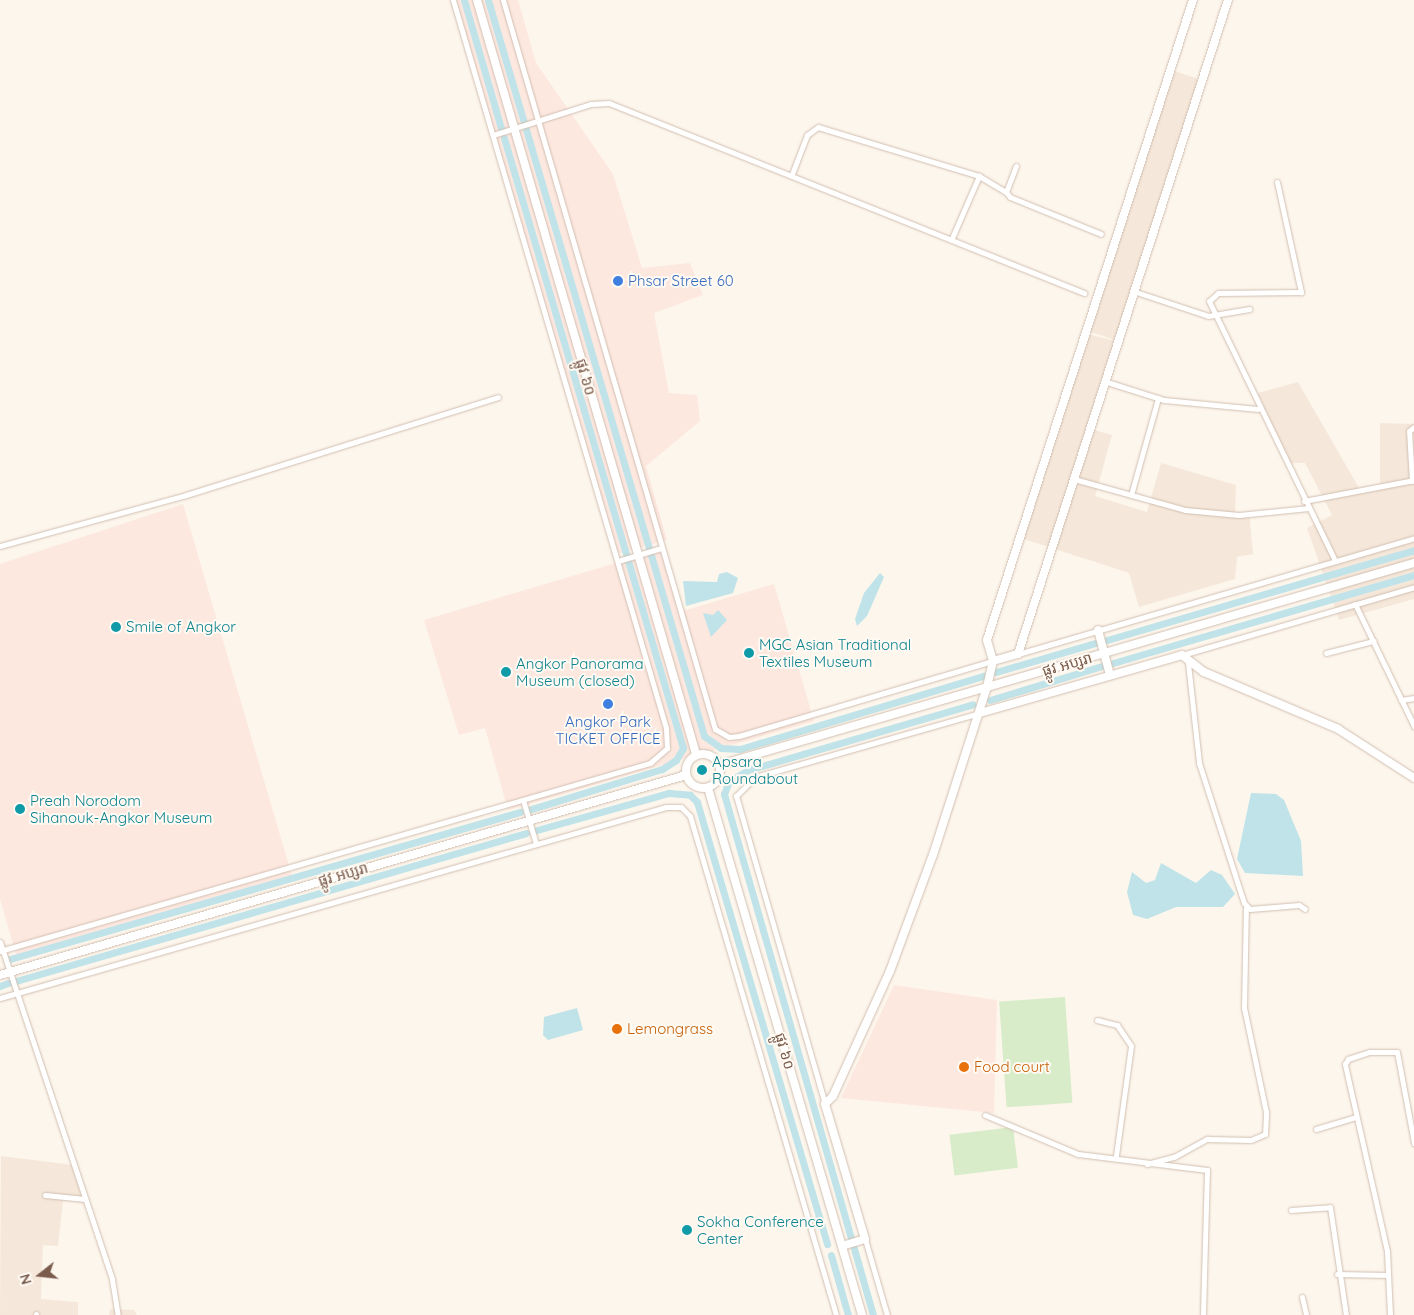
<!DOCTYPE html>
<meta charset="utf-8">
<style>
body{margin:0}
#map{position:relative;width:1414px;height:1315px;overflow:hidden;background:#fdf6ec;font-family:Quicksand,"Noto Sans Khmer",sans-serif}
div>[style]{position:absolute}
.residential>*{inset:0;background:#f5e8da;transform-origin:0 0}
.commercial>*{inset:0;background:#fde8e0}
.green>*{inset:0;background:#d8ecc9;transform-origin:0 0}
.water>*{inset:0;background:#bfe3e8}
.canal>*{height:7px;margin:-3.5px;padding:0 3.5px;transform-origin:3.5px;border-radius:3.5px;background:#bfe3e8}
.roads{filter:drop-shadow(0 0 1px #d1beb0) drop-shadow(0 0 1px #d1beb0)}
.street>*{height:5px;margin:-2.5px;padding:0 2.5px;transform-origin:2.5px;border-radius:2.5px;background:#fff}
.secondary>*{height:8px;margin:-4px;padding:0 4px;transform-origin:4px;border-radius:4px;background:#fff}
.secondary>.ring{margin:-4px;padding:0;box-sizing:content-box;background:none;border:8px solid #fff;border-radius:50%}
.dots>*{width:14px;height:14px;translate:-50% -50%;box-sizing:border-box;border:2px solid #fffaf3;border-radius:50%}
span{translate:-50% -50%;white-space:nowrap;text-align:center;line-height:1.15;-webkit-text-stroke:4px #fffaf3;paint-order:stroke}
.shop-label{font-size:15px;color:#366cbe}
.left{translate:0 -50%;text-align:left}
.street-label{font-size:15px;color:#7a5c4d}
.culture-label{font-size:15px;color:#0d838f}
.food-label{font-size:15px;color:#c56008}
.north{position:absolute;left:15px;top:1250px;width:50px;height:50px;-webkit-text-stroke:4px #fffaf3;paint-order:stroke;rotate:254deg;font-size:14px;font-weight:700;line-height:20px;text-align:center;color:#7a5c4d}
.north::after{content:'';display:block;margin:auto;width:18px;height:22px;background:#7a5c4d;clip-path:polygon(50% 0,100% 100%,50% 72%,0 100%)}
</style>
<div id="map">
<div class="residential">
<i style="left:1171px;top:70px;width:32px;height:274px;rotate:18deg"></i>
<i style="clip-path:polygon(1087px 334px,1116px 341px,1088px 428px,1112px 435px,1095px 496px,1147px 512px,1161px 463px,1236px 485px,1235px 514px,1249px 512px,1253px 554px,1237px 557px,1235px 579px,1139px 607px,1129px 573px,1024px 539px)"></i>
<i style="clip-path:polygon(1298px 382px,1359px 488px,1380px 486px,1380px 423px,1414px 424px,1414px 599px,1339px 620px,1307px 528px,1332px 515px,1305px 463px,1287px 463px,1258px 393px)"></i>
<i style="clip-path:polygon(1px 1156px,73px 1165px,85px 1203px,63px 1200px,58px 1246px,43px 1245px,41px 1299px,78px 1302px,78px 1315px,0 1315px)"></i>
<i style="clip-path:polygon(110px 1309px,134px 1310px,137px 1315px,109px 1315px)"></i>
</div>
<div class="commercial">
<i style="clip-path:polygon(456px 0,518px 0,536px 63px,613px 174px,642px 268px,690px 263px,703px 295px,654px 313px,669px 393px,697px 395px,700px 421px,646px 466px,667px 540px,617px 554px)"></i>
<i style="clip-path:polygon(183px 504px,292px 876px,16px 955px,0 899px,0 564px)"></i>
<i style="clip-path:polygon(663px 549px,683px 611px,774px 584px,814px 721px,508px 810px,485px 728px,459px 735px,424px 620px)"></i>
<i style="clip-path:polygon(894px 985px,997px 1000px,994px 1113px,841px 1098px)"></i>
</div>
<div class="green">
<i style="left:1065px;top:997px;width:106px;height:66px;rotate:86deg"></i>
<i style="left:1013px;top:1127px;width:41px;height:64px;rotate:83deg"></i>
</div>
<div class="water">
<i style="clip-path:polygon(727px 572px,738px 578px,733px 593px,686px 606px,683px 581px,717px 582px,719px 574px)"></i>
<i style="clip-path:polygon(880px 573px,884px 577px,867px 616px,857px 626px,855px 619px,864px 593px)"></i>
<i style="clip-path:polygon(718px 610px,727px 620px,711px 637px,703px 613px,713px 615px)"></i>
<i style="clip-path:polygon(1251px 793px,1276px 794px,1284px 800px,1301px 841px,1303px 876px,1245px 873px,1237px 859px)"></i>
<i style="clip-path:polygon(1161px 863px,1196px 883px,1211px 870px,1222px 875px,1235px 894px,1223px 907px,1176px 907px,1147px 919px,1133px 915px,1127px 892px,1132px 872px,1146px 883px,1155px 880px)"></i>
<i style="clip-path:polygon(577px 1008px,583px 1030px,548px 1040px,543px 1035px,544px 1017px)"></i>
</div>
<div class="canal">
<i style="left:464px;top:0;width:133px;rotate:73.9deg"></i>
<i style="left:488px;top:0;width:767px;rotate:73.64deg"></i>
<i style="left:704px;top:736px;width:21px;rotate:35deg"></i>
<i style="left:721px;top:748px;width:19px;rotate:3deg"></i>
<i style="left:740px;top:749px;width:255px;rotate:-16.7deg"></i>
<i style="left:504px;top:138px;width:636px;rotate:73.65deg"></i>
<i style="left:683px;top:748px;width:14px;rotate:120deg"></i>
<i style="left:676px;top:760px;width:17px;rotate:147deg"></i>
<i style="left:662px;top:769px;width:137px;rotate:163deg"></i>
<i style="left:1107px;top:640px;width:320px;rotate:-16.3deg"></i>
<i style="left:1113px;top:663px;width:314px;rotate:-16.3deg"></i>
<i style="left:996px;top:672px;width:103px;rotate:-16.3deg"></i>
<i style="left:990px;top:700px;width:117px;rotate:-16.9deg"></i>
<i style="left:537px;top:830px;width:137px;rotate:-15.7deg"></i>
<i style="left:669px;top:793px;width:21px;rotate:5deg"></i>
<i style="left:690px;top:795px;width:10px;rotate:45deg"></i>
<i style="left:697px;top:802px;width:461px;rotate:73.6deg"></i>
<i style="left:10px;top:959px;width:531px;rotate:-16.08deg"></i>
<i style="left:16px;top:981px;width:531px;rotate:-16.18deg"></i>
<i style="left:0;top:986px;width:9px;rotate:-21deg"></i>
<i style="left:831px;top:1255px;width:62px;rotate:74.2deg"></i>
<i style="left:873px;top:1315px;width:542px;rotate:-105.96deg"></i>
<i style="left:724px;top:794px;width:14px;rotate:-69deg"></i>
<i style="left:729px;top:781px;width:22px;rotate:-30deg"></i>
<i style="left:748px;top:770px;width:234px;rotate:-16.3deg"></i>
</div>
<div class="roads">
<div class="street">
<i style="left:503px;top:0;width:759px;rotate:73.79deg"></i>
<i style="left:715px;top:729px;width:16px;rotate:30deg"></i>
<i style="left:729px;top:737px;width:10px;rotate:-6deg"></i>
<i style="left:739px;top:736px;width:265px;rotate:-16.5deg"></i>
<i style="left:493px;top:135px;width:103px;rotate:-17.6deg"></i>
<i style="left:591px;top:104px;width:18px;rotate:-3deg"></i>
<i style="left:609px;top:103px;width:512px;rotate:21.8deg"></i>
<i style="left:1016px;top:166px;width:28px;rotate:111deg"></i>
<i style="left:1006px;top:192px;width:6px;rotate:51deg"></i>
<i style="left:1010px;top:197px;width:98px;rotate:22.1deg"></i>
<i style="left:792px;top:174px;width:42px;rotate:-69deg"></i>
<i style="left:807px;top:135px;width:14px;rotate:-36deg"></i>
<i style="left:818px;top:127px;width:168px;rotate:16.9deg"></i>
<i style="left:979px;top:176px;width:31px;rotate:31deg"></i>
<i style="left:1277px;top:182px;width:113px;rotate:77.7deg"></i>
<i style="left:1301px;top:292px;width:83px;rotate:179.3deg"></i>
<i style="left:1218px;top:293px;width:12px;rotate:138deg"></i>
<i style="left:1209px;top:301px;width:289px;rotate:64.1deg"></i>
<i style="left:952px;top:238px;width:68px;rotate:-66.5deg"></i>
<i style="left:1136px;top:292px;width:76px;rotate:18.4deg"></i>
<i style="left:1208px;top:316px;width:42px;rotate:-9.7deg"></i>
<i style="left:1107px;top:382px;width:60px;rotate:17.5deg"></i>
<i style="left:1164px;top:400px;width:94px;rotate:5.5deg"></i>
<i style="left:1074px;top:479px;width:115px;rotate:15.6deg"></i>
<i style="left:1185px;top:510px;width:54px;rotate:5.3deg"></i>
<i style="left:1239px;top:515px;width:70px;rotate:-5.7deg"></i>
<i style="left:1412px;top:481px;width:50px;rotate:-93.4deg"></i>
<i style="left:1409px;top:431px;width:6px;rotate:-39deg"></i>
<i style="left:1131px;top:495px;width:101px;rotate:-74.4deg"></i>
<i style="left:1304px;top:501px;width:112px;rotate:-10.8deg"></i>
<i style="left:0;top:546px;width:193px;rotate:-15.3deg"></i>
<i style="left:186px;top:495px;width:327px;rotate:-17.4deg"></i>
<i style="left:618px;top:561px;width:45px;rotate:-16.8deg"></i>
<i style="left:1355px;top:604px;width:136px;rotate:64.2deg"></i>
<i style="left:1326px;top:653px;width:49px;rotate:-14.3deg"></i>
<i style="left:1018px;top:654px;width:413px;rotate:-16.3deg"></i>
<i style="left:1182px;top:655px;width:242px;rotate:-16.3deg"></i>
<i style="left:1188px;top:663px;width:101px;rotate:83.7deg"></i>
<i style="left:1199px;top:763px;width:147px;rotate:72.2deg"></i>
<i style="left:1244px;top:903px;width:8px;rotate:45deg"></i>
<i style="left:1250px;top:909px;width:49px;rotate:-4.7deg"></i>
<i style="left:1299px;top:905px;width:7px;rotate:34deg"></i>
<i style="left:1401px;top:700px;width:13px;rotate:-9deg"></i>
<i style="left:523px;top:800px;width:46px;rotate:73.5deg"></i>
<i style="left:0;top:942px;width:355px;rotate:71.6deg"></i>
<i style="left:112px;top:1279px;width:36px;rotate:81deg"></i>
<i style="left:0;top:951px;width:677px;rotate:-16.13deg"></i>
<i style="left:650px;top:763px;width:23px;rotate:-41deg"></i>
<i style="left:667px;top:748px;width:20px;rotate:-93deg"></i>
<i style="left:666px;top:728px;width:759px;rotate:-106.31deg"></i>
<i style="left:0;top:998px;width:693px;rotate:-16deg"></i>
<i style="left:666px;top:807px;width:15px"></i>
<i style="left:681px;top:807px;width:13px;rotate:45deg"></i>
<i style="left:690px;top:816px;width:520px;rotate:73.69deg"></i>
<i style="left:1097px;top:1020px;width:21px;rotate:14deg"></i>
<i style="left:1117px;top:1025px;width:25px;rotate:56deg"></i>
<i style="left:1131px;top:1046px;width:111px;rotate:97.8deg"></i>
<i style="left:825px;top:1104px;width:321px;rotate:-106.1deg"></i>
<i style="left:736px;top:796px;width:27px;rotate:-45deg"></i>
<i style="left:755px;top:777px;width:233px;rotate:-15.9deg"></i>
<i style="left:985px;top:1115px;width:101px;rotate:22.8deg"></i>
<i style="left:1078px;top:1154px;width:130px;rotate:7.1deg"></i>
<i style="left:1207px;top:1170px;width:145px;rotate:91.6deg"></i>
<i style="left:1316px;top:1129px;width:42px;rotate:-16.7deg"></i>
<i style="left:1147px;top:1164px;width:28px;rotate:-15deg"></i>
<i style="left:1174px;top:1157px;width:38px;rotate:-29deg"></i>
<i style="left:1207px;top:1139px;width:44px;rotate:1.3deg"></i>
<i style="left:1251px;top:1140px;width:15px;rotate:-23deg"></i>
<i style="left:1265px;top:1134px;width:22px;rotate:-87deg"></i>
<i style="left:1266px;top:1112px;width:106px;rotate:-101.9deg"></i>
<i style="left:1244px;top:1008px;width:100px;rotate:-88.9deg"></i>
<i style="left:45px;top:1195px;width:40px;rotate:5.7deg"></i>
<i style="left:1291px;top:1210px;width:39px;rotate:-4deg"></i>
<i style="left:1330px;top:1207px;width:109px;rotate:81.6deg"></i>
<i style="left:865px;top:1239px;width:79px;rotate:73.9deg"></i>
<i style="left:1337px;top:1274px;width:51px;rotate:1.1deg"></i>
<i style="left:1302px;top:1297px;width:18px;rotate:77deg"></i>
<i style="left:36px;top:1315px;width:1px;rotate:-90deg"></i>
<i style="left:1390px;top:1315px;width:64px;rotate:-92.7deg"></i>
<i style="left:1387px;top:1251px;width:192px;rotate:-102.7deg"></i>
<i style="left:1345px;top:1064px;width:6px;rotate:-59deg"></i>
<i style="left:1348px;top:1059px;width:22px;rotate:-18deg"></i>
<i style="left:1369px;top:1052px;width:28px"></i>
<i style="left:1397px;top:1052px;width:93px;rotate:79.4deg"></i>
</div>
<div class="secondary">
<i style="left:477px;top:0;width:785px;rotate:73.8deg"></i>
<i style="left:1098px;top:630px;width:47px;rotate:75.1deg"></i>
<i style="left:993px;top:661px;width:26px;rotate:-16deg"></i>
<i style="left:1018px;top:654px;width:687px;rotate:-72.2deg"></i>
<i style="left:980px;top:713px;width:210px;rotate:-16deg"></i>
<i style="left:1182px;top:655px;width:28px;rotate:38deg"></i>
<i style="left:1204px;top:672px;width:146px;rotate:23deg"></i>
<i style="left:1338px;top:729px;width:90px;rotate:32.8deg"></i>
<i class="ring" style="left:686px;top:754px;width:26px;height:26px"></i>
<i style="left:719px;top:765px;width:724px;rotate:-16.21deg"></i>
<i style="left:708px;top:788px;width:549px;rotate:73.71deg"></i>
<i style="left:0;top:975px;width:715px;rotate:-16.25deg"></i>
<i style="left:842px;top:1246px;width:24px;rotate:-17deg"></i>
<i style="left:865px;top:1239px;width:141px;rotate:-106.5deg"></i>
<i style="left:825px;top:1104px;width:11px;rotate:-45deg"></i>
<i style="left:833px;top:1096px;width:137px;rotate:-65.5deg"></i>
<i style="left:890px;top:971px;width:124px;rotate:-69.7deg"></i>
<i style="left:933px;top:855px;width:176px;rotate:-72.2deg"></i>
<i style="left:987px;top:687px;width:27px;rotate:-77deg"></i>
<i style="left:993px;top:661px;width:22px;rotate:-106deg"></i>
<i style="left:987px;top:640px;width:672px;rotate:-72.16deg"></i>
</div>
</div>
<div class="dots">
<i style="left:618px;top:281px;background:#3f7fe0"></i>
<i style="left:116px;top:627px;background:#0f9aa8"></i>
<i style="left:749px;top:653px;background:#0f9aa8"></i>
<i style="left:506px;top:672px;background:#0f9aa8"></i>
<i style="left:608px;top:704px;background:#3f7fe0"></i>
<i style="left:702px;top:770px;background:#0f9aa8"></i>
<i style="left:20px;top:809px;background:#0f9aa8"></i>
<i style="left:617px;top:1029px;background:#e8710a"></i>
<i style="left:964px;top:1067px;background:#e8710a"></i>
<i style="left:687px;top:1230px;background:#0f9aa8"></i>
</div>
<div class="shop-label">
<span class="left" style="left:628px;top:281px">Phsar Street 60</span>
<span style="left:608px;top:730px">Angkor Park<br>TICKET OFFICE</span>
</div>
<div class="street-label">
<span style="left:586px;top:377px;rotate:74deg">ផ្លូវ ៦០</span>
<span style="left:1067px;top:664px;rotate:-16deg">ផ្លូវ អប្សរា</span>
<span style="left:343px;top:874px;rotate:-16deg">ផ្លូវ អប្សរា</span>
<span style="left:785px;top:1051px;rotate:74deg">ផ្លូវ ៦០</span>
</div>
<div class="culture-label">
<span class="left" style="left:126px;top:627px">Smile of Angkor</span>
<span class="left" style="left:759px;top:653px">MGC Asian Traditional<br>Textiles Museum</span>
<span class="left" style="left:516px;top:672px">Angkor Panorama<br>Museum (closed)</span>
<span class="left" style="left:712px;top:770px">Apsara<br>Roundabout</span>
<span class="left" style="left:30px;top:809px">Preah Norodom<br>Sihanouk-Angkor Museum</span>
<span class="left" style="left:697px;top:1230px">Sokha Conference<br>Center</span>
</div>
<div class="food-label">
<span class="left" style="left:627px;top:1029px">Lemongrass</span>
<span class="left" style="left:974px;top:1067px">Food court</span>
</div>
<div class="north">N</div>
</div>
